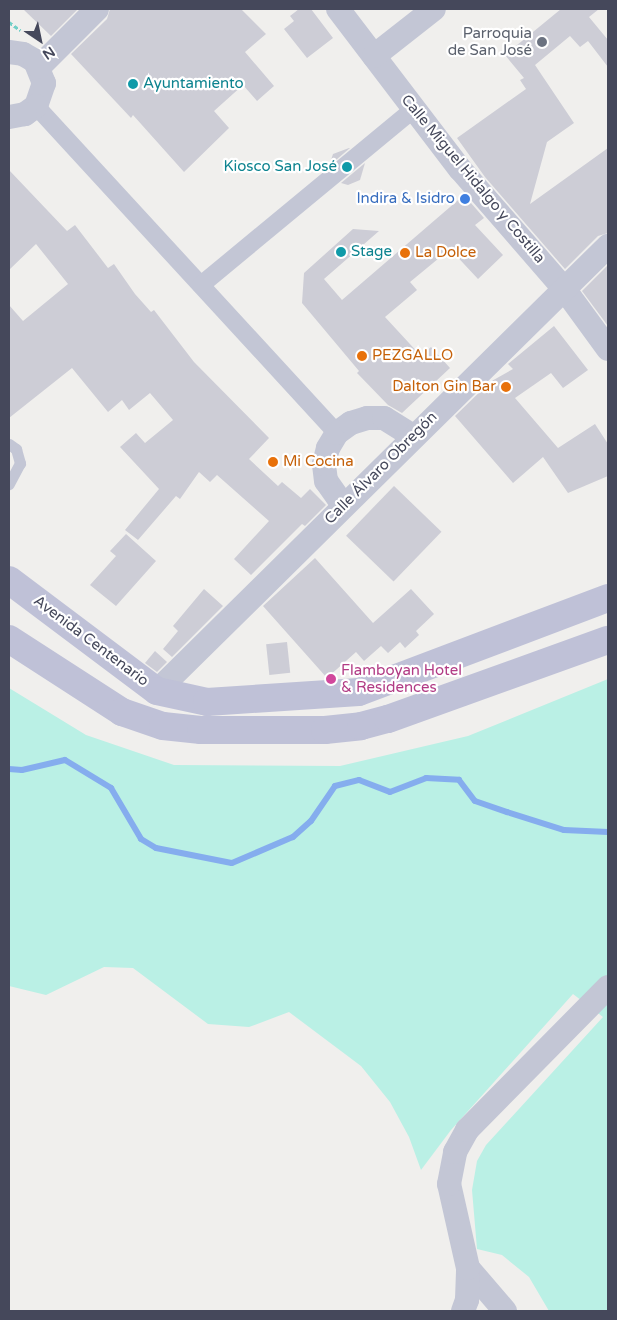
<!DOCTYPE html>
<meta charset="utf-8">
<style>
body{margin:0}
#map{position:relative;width:617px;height:1320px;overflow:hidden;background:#f0efed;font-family:"Varela Round",sans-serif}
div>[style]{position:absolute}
.green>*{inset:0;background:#baf0e5}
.stream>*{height:6px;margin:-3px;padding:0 3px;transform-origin:3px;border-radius:3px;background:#85adee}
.building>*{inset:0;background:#cdcdd6;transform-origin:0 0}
.path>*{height:3px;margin-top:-1.5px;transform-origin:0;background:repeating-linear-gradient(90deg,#71cfc7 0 4px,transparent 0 6.5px)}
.service>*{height:11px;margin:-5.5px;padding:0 5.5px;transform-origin:5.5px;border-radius:5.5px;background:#c3c6d5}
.pedestrian>*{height:18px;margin:-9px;padding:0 9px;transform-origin:9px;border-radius:9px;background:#c3c6d5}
.minor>*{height:24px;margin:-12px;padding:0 12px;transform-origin:12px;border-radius:12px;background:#c3c6d5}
.secondary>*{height:28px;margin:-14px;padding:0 14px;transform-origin:14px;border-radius:14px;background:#bfc1d7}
.dots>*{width:14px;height:14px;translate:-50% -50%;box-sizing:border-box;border:2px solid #fff;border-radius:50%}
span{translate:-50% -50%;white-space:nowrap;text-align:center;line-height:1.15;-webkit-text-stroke:4.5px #fff;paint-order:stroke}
.worship-label{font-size:15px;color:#5b616d}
.right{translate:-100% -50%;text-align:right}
.culture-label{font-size:15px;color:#0d838f}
.left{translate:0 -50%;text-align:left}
.street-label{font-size:15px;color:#45485b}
.shop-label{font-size:15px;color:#366cbe}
.food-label{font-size:15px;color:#c56008}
.hotel-label{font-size:15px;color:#b23c85}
.frame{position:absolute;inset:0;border:10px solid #45485b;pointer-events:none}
.north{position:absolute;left:15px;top:15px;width:50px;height:50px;-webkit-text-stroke:4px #fff;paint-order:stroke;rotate:146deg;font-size:14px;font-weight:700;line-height:20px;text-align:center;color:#45485b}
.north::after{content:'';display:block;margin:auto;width:18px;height:22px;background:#45485b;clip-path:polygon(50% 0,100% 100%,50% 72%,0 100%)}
</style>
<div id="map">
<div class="green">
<i style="clip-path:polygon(608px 679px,608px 1311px,549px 1311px,529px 1277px,502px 1255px,477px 1249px,472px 1190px,477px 1161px,486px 1145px,603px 1017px,573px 994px,451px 1130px,421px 1170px,409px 1137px,390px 1102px,361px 1066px,289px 1012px,249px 1027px,208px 1024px,133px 968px,104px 967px,46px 995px,9px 986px,9px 688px,86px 735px,174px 765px,340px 766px,468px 736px)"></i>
</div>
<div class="stream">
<i style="left:9px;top:769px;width:13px;rotate:4deg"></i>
<i style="left:22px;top:770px;width:44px;rotate:-13.1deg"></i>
<i style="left:65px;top:760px;width:54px;rotate:31.3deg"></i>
<i style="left:111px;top:788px;width:59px;rotate:59.5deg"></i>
<i style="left:141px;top:839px;width:17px;rotate:31deg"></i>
<i style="left:156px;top:848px;width:77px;rotate:11.2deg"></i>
<i style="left:232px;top:863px;width:66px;rotate:-23.1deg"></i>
<i style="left:293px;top:837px;width:24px;rotate:-42deg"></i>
<i style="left:311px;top:821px;width:42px;rotate:-55.6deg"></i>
<i style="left:335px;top:786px;width:25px;rotate:-14deg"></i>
<i style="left:359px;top:780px;width:33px;rotate:21deg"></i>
<i style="left:390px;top:792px;width:39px;rotate:-21deg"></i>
<i style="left:426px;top:778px;width:33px;rotate:3deg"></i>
<i style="left:459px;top:780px;width:26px;rotate:53deg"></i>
<i style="left:475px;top:801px;width:34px;rotate:19deg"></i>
<i style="left:507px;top:812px;width:60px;rotate:17.5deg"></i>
<i style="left:564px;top:830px;width:44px;rotate:2.6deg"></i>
</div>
<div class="building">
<i style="clip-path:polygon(23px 9px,78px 9px,51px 36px)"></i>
<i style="clip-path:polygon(110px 9px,241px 9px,266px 34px,245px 52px,274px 86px,257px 101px,243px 85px,214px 111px,229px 128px,184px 172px,133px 115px,131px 118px,71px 54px,107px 19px)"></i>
<i style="clip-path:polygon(299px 9px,311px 9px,333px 38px,307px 58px,284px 29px,294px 21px,290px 16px)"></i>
<i style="clip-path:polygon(561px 9px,599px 9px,589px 17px,608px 40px,608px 67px,588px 41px,580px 47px,570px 36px,535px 65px,574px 123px,547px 142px,530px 204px,608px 148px,608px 233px,598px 236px,565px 269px,485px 177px,457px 138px,526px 89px,520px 80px,524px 78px,505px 55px)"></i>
<i style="clip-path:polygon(349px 148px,350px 148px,329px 166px,333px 154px)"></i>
<i style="clip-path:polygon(365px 163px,360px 180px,348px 185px,341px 183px)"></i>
<i style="clip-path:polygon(9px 170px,67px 231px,75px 225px,108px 268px,114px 264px,135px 294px,151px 312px,154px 310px,194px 362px,269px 438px,249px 459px,278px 486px,282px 482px,301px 498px,310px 489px,326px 505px,305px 526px,302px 524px,251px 575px,234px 559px,269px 521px,217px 475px,210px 482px,199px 472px,180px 499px,176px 496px,138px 540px,125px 530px,159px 489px,120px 447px,136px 433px,145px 443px,173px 420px,150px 393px,129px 410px,122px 400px,108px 412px,72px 368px,9px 418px,9px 305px,23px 321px,68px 284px,36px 244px,9px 270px)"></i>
<i style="clip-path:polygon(464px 195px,484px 218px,475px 225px,503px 255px,478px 279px,450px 249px,410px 282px,417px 290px,385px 317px,421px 356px,431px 347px,450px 368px,402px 413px,388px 405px,357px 373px,359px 371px,302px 303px,304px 273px,353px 229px,379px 231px,324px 279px,342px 300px)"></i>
<i style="clip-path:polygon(608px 265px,608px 326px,582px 291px)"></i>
<i style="clip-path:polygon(554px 326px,588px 370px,563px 388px,551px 373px,515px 398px,558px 448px,595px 424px,608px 444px,608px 476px,568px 493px,543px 457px,513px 483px,455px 416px,490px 382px,513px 369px,508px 364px)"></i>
<i style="left:394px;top:486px;width:66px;height:69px;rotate:44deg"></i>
<i style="clip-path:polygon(126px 534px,156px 561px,116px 606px,90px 585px,116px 556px,110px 551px)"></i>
<i style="clip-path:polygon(315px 558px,373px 623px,411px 589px,434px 614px,416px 631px,419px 635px,405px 648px,400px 642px,388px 653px,381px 646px,364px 661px,356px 652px,327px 678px,263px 606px)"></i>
<i style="clip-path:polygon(204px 589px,223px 606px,172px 657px,163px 649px,178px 631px,173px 626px)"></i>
<i style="left:287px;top:642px;width:31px;height:21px;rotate:84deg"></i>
<i style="clip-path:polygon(155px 651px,167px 662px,157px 672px,145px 663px)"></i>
</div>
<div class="path">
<i style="left:9px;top:22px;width:14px;rotate:36deg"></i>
</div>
<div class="service">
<i style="left:9px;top:444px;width:9px;rotate:36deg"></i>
<i style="left:16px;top:449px;width:15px;rotate:74deg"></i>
<i style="left:20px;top:463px;width:24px;rotate:118deg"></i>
</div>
<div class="pedestrian">
<i style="left:36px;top:106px;width:444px;rotate:47.4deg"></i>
<i style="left:201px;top:285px;width:276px;rotate:-39.6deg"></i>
</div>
<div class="minor">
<i style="left:338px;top:9px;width:201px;rotate:52.7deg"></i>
<i style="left:460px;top:169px;width:160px;rotate:49deg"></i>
<i style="left:565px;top:290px;width:73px;rotate:53.9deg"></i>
<i style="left:9px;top:52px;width:14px;rotate:8deg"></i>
<i style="left:23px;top:54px;width:14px;rotate:30deg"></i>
<i style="left:35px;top:61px;width:24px;rotate:68deg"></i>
<i style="left:44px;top:83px;width:24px;rotate:109deg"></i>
<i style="left:36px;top:106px;width:14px;rotate:144deg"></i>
<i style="left:25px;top:114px;width:16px;rotate:169deg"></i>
<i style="left:374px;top:56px;width:76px;rotate:-38.1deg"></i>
<i style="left:39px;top:67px;width:82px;rotate:-45deg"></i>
<i style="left:343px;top:505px;width:29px;rotate:-125deg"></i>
<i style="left:326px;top:481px;width:17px;rotate:-97deg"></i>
<i style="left:324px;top:464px;width:16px;rotate:-76deg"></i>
<i style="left:328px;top:448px;width:17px;rotate:-59deg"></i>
<i style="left:337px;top:433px;width:17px;rotate:-36deg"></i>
<i style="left:351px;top:423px;width:17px;rotate:-17deg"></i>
<i style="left:367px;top:418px;width:17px"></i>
<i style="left:384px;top:418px;width:34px;rotate:32deg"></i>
<i style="left:157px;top:691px;width:634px;rotate:-44.62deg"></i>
<i style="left:468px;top:1268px;width:57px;rotate:49.3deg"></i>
<i style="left:463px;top:1311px;width:12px;rotate:-70deg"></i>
<i style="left:467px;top:1300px;width:32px;rotate:-88deg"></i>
<i style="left:468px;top:1268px;width:86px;rotate:-102.7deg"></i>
<i style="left:449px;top:1184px;width:33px;rotate:-79deg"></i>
<i style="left:455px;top:1152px;width:25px;rotate:-61deg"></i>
<i style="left:467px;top:1130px;width:201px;rotate:-45.4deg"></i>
</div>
<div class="secondary">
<i style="left:9px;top:580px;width:185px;rotate:36.9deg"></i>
<i style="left:157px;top:691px;width:51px;rotate:12.4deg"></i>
<i style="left:207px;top:702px;width:152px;rotate:-3.8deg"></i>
<i style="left:359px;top:692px;width:266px;rotate:-20.7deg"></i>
<i style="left:9px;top:639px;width:135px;rotate:32.9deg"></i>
<i style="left:122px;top:712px;width:43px;rotate:18.9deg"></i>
<i style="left:163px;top:726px;width:38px;rotate:6deg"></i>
<i style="left:201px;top:730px;width:124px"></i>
<i style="left:325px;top:730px;width:36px;rotate:-6deg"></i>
<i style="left:361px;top:726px;width:28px;rotate:-15deg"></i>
<i style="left:388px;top:719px;width:234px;rotate:-19.8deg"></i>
</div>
<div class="dots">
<i style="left:542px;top:42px;background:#6b7280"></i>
<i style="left:133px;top:84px;background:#0f9aa8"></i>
<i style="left:347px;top:167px;background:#0f9aa8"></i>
<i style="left:465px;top:199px;background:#3f7fe0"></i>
<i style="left:341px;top:252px;background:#0f9aa8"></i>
<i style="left:405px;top:253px;background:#e8710a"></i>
<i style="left:362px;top:356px;background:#e8710a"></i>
<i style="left:506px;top:387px;background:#e8710a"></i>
<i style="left:273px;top:462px;background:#e8710a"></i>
<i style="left:331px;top:679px;background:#d1479c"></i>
</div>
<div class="worship-label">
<span class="right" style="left:532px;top:42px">Parroquia<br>de San José</span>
</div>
<div class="culture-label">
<span class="left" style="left:143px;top:84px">Ayuntamiento</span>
<span class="right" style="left:337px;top:167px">Kiosco San José</span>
<span class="left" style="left:351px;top:252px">Stage</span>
</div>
<div class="street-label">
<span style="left:473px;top:179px;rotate:50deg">Calle Miguel Hidalgo y Costilla</span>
<span style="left:381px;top:468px;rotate:-45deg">Calle Álvaro Obregón</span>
<span style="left:91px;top:641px;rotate:37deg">Avenida Centenario</span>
</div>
<div class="shop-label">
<span class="right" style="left:455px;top:199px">Indira &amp; Isidro</span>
</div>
<div class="food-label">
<span class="left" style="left:415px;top:253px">La Dolce</span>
<span class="left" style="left:372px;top:356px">PEZGALLO</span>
<span class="right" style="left:496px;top:387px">Dalton Gin Bar</span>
<span class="left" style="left:283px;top:462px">Mi Cocina</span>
</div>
<div class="hotel-label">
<span class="left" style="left:341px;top:679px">Flamboyan Hotel<br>&amp; Residences</span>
</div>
<div class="frame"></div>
<div class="north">N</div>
</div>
